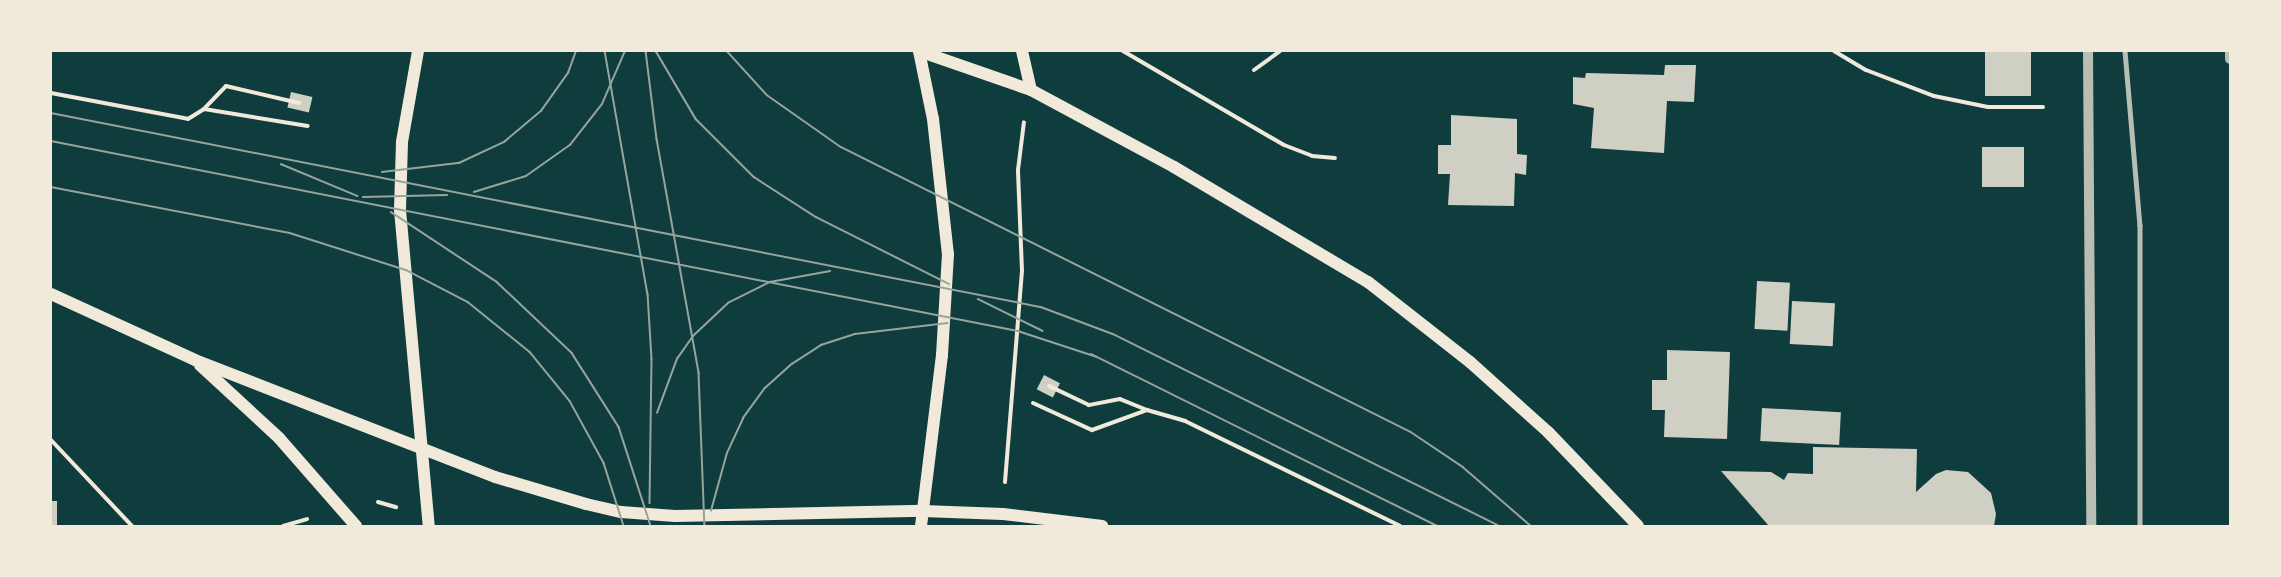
<!DOCTYPE html>
<style>
body{margin:0}
#map{position:relative;width:2281px;height:577px;overflow:hidden;background:#0f3d3e;font-family:"Source Serif 4",serif}
div>[style]{position:absolute}
.building>*{inset:0;background:#cfcfc3;transform-origin:0 0}
.path>*{height:4px;margin:-2px;padding:0 2px;transform-origin:2px;border-radius:2px;background:#f1e9da}
.service>*{height:4.5px;margin:-2.25px;padding:0 2.25px;transform-origin:2.25px;border-radius:2.25px;background:#b8beb3}
.tertiary>*{height:10px;margin:-5px;padding:0 5px;transform-origin:5px;border-radius:5px;background:#b8beb3}
.secondary>*{height:12px;margin:-6px;padding:0 6px;transform-origin:6px;border-radius:6px;background:#f1e9da}
.tram>*{height:1.5px;margin:-0.75px;padding:0 0.75px;transform-origin:0.75px;border-radius:0.75px;background:#97a49c}
span{translate:-50% -50%;white-space:nowrap;text-align:center;line-height:1.15;-webkit-text-stroke:6px #f1e9da;paint-order:stroke}
.frame{position:absolute;inset:0;border:52px solid #f1e9da;pointer-events:none}
</style>
<div id="map">
<div class="building">
<i style="left:1985px;top:51px;width:46px;height:45px"></i>
<i style="clip-path:polygon(1665px 65px,1696px 65px,1694px 102px,1667px 101px,1664px 153px,1591px 148px,1594px 108px,1573px 104px,1573px 77px,1585px 78px,1586px 73px,1664px 75px)"></i>
<i style="left:291px;top:92px;width:22px;height:16px;rotate:13deg"></i>
<i style="clip-path:polygon(1451px 115px,1517px 119px,1517px 154px,1527px 155px,1526px 175px,1515px 173px,1514px 206px,1448px 205px,1450px 174px,1438px 174px,1438px 145px,1451px 145px)"></i>
<i style="left:1982px;top:147px;width:42px;height:40px"></i>
<i style="left:1757px;top:281px;width:33px;height:48px;rotate:3deg"></i>
<i style="left:1792px;top:301px;width:43px;height:43px;rotate:3deg"></i>
<i style="clip-path:polygon(1667px 350px,1730px 352px,1727px 439px,1664px 437px,1665px 410px,1652px 410px,1652px 380px,1667px 380px)"></i>
<i style="left:1044px;top:375px;width:18px;height:16px;rotate:27deg"></i>
<i style="left:1762px;top:408px;width:79px;height:33px;rotate:3deg"></i>
<i style="clip-path:polygon(1813px 447px,1917px 449px,1916px 492px,1936px 474px,1946px 470px,1968px 472px,1991px 493px,1996px 514px,1994px 526px,1769px 526px,1721px 471px,1771px 472px,1784px 480px,1788px 473px,1813px 474px)"></i>
<i style="left:51px;top:501px;width:6px;height:25px"></i>
</div>
<div class="path">
<i style="left:1123px;top:51px;width:186px;rotate:30.3deg"></i>
<i style="left:1284px;top:145px;width:30px;rotate:21deg"></i>
<i style="left:1312px;top:156px;width:23px;rotate:5deg"></i>
<i style="left:1834px;top:51px;width:37px;rotate:31deg"></i>
<i style="left:1866px;top:70px;width:73px;rotate:20.9deg"></i>
<i style="left:1934px;top:96px;width:55px;rotate:11.5deg"></i>
<i style="left:1988px;top:107px;width:55px"></i>
<i style="left:1254px;top:70px;width:32px;rotate:-36deg"></i>
<i style="left:51px;top:93px;width:139px;rotate:10.7deg"></i>
<i style="left:188px;top:119px;width:19px;rotate:-32deg"></i>
<i style="left:299px;top:103px;width:75px;rotate:-166.9deg"></i>
<i style="left:226px;top:86px;width:32px;rotate:134deg"></i>
<i style="left:204px;top:109px;width:105px;rotate:9.3deg"></i>
<i style="left:1033px;top:403px;width:65px;rotate:24.6deg"></i>
<i style="left:1092px;top:430px;width:59px;rotate:-20deg"></i>
<i style="left:1147px;top:410px;width:29px;rotate:-158deg"></i>
<i style="left:1120px;top:399px;width:32px;rotate:169deg"></i>
<i style="left:1089px;top:405px;width:44px;rotate:-154.6deg"></i>
<i style="left:1147px;top:410px;width:40px;rotate:16deg"></i>
<i style="left:1185px;top:421px;width:239px;rotate:26deg"></i>
<i style="left:51px;top:440px;width:118px;rotate:46.7deg"></i>
<i style="left:1005px;top:482px;width:212px;rotate:-85.4deg"></i>
<i style="left:1022px;top:271px;width:101px;rotate:-92.3deg"></i>
<i style="left:1018px;top:170px;width:48px;rotate:-82.9deg"></i>
<i style="left:378px;top:502px;width:19px;rotate:16deg"></i>
<i style="left:283px;top:526px;width:25px;rotate:-16deg"></i>
</div>
<div class="service">
<i style="left:2125px;top:51px;width:175px;rotate:85.1deg"></i>
<i style="left:2140px;top:225px;width:301px;rotate:90deg"></i>
</div>
<div class="tertiary">
<i style="left:2088px;top:51px;width:475px;rotate:89.6deg"></i>
<i style="left:2230px;top:51px;width:8px;rotate:90deg"></i>
</div>
<div class="secondary">
<i style="left:418px;top:51px;width:92px;rotate:100deg"></i>
<i style="left:402px;top:142px;width:68px;rotate:91.7deg"></i>
<i style="left:400px;top:210px;width:317px;rotate:84.8deg"></i>
<i style="left:919px;top:51px;width:119px;rotate:19.2deg"></i>
<i style="left:1031px;top:90px;width:162px;rotate:28.3deg"></i>
<i style="left:1174px;top:167px;width:226px;rotate:30.7deg"></i>
<i style="left:1368px;top:282px;width:130px;rotate:38.1deg"></i>
<i style="left:1470px;top:362px;width:105px;rotate:41.9deg"></i>
<i style="left:1548px;top:432px;width:130px;rotate:46.2deg"></i>
<i style="left:919px;top:51px;width:69px;rotate:78.4deg"></i>
<i style="left:933px;top:119px;width:136px;rotate:83.7deg"></i>
<i style="left:948px;top:254px;width:101px;rotate:93.4deg"></i>
<i style="left:942px;top:355px;width:172px;rotate:97deg"></i>
<i style="left:1022px;top:51px;width:40px;rotate:77deg"></i>
<i style="left:51px;top:294px;width:158px;rotate:24.6deg"></i>
<i style="left:195px;top:360px;width:322px;rotate:21.3deg"></i>
<i style="left:495px;top:477px;width:95px;rotate:16.5deg"></i>
<i style="left:586px;top:504px;width:36px;rotate:13deg"></i>
<i style="left:621px;top:512px;width:54px;rotate:4.2deg"></i>
<i style="left:675px;top:516px;width:248px;rotate:-1.2deg"></i>
<i style="left:923px;top:511px;width:80px;rotate:2.1deg"></i>
<i style="left:1003px;top:514px;width:100px;rotate:6.9deg"></i>
<i style="left:200px;top:365px;width:108px;rotate:42.7deg"></i>
<i style="left:279px;top:438px;width:117px;rotate:48.8deg"></i>
</div>
<div class="tram">
<i style="left:605px;top:51px;width:247px;rotate:80deg"></i>
<i style="left:648px;top:294px;width:65px;rotate:86.5deg"></i>
<i style="left:652px;top:359px;width:144px;rotate:90.8deg"></i>
<i style="left:646px;top:51px;width:89px;rotate:82.9deg"></i>
<i style="left:657px;top:139px;width:238px;rotate:79.8deg"></i>
<i style="left:699px;top:373px;width:153px;rotate:87.8deg"></i>
<i style="left:656px;top:51px;width:79px;rotate:59.5deg"></i>
<i style="left:696px;top:119px;width:82px;rotate:45deg"></i>
<i style="left:754px;top:177px;width:74px;rotate:32.8deg"></i>
<i style="left:816px;top:217px;width:149px;rotate:26.7deg"></i>
<i style="left:727px;top:51px;width:59px;rotate:47.7deg"></i>
<i style="left:767px;top:95px;width:90px;rotate:35.1deg"></i>
<i style="left:841px;top:147px;width:637px;rotate:26.57deg"></i>
<i style="left:1411px;top:432px;width:63px;rotate:33.9deg"></i>
<i style="left:1463px;top:467px;width:90px;rotate:40.9deg"></i>
<i style="left:51px;top:113px;width:1009px;rotate:11.09deg"></i>
<i style="left:1041px;top:307px;width:77px;rotate:20.6deg"></i>
<i style="left:1113px;top:334px;width:432px;rotate:26.4deg"></i>
<i style="left:51px;top:141px;width:985px;rotate:11.12deg"></i>
<i style="left:1018px;top:331px;width:83px;rotate:18.2deg"></i>
<i style="left:281px;top:164px;width:83px;rotate:22.6deg"></i>
<i style="left:382px;top:172px;width:78px;rotate:-6.7deg"></i>
<i style="left:459px;top:163px;width:50px;rotate:-25deg"></i>
<i style="left:504px;top:142px;width:48px;rotate:-40deg"></i>
<i style="left:541px;top:111px;width:47px;rotate:-54.6deg"></i>
<i style="left:568px;top:73px;width:23px;rotate:-70deg"></i>
<i style="left:51px;top:187px;width:243px;rotate:10.9deg"></i>
<i style="left:290px;top:233px;width:122px;rotate:17.7deg"></i>
<i style="left:406px;top:270px;width:70px;rotate:27.3deg"></i>
<i style="left:468px;top:302px;width:80px;rotate:38.9deg"></i>
<i style="left:530px;top:352px;width:63px;rotate:50.8deg"></i>
<i style="left:570px;top:401px;width:71px;rotate:61.3deg"></i>
<i style="left:604px;top:463px;width:66px;rotate:72.4deg"></i>
<i style="left:474px;top:192px;width:54px;rotate:-17.1deg"></i>
<i style="left:526px;top:176px;width:54px;rotate:-35.2deg"></i>
<i style="left:570px;top:145px;width:52px;rotate:-52deg"></i>
<i style="left:602px;top:104px;width:58px;rotate:-66.5deg"></i>
<i style="left:363px;top:197px;width:84px;rotate:-1.4deg"></i>
<i style="left:391px;top:212px;width:127px;rotate:33.4deg"></i>
<i style="left:497px;top:282px;width:103px;rotate:43.4deg"></i>
<i style="left:572px;top:353px;width:88px;rotate:57.6deg"></i>
<i style="left:619px;top:427px;width:104px;rotate:72.1deg"></i>
<i style="left:978px;top:299px;width:72px;rotate:26.2deg"></i>
<i style="left:1091px;top:354px;width:387px;rotate:26.4deg"></i>
<i style="left:657px;top:413px;width:58px;rotate:-69.7deg"></i>
<i style="left:677px;top:359px;width:28px;rotate:-55deg"></i>
<i style="left:693px;top:336px;width:48px;rotate:-43.3deg"></i>
<i style="left:728px;top:303px;width:47px;rotate:-26.6deg"></i>
<i style="left:770px;top:282px;width:61px;rotate:-10.4deg"></i>
<i style="left:711px;top:511px;width:60px;rotate:-74.6deg"></i>
<i style="left:727px;top:453px;width:38px;rotate:-65deg"></i>
<i style="left:743px;top:418px;width:37px;rotate:-54deg"></i>
<i style="left:765px;top:388px;width:36px;rotate:-42deg"></i>
<i style="left:792px;top:364px;width:35px;rotate:-33deg"></i>
<i style="left:821px;top:345px;width:36px;rotate:-18deg"></i>
<i style="left:855px;top:334px;width:93px;rotate:-6.8deg"></i>
</div>
<div class="frame"></div>
</div>
